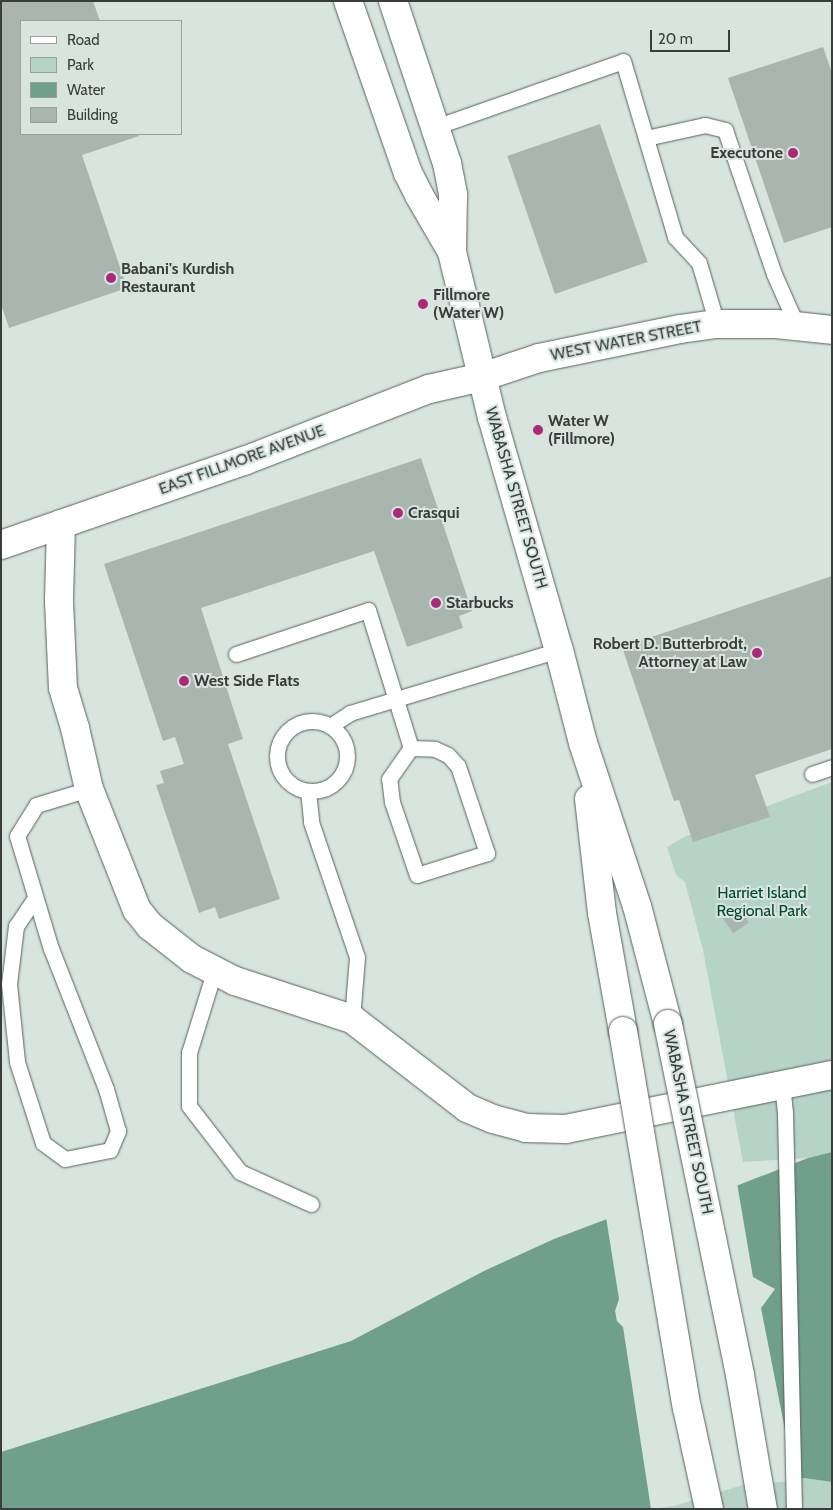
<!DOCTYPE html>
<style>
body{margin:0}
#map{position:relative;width:833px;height:1510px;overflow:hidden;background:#d7e5de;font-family:Cabin,sans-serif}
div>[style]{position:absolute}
.green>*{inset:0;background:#b5d4c7}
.water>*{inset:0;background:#70a08c}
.pier>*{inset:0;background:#d7e5de}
.building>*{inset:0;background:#a9b6b0;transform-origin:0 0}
.roads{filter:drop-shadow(0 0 1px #56625d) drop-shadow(0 0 1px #56625d)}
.lane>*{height:15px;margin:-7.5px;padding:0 7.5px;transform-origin:7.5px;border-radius:7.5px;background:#fff}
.lane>.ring{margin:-7.5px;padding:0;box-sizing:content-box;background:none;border:15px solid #fff;border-radius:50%}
.street>*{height:28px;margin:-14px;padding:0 14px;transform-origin:14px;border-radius:14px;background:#fff}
.secondary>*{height:28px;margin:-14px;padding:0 14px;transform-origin:14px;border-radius:14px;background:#fff}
.bridges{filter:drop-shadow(0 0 1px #56625d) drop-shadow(0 0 1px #56625d)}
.secondary-bridge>*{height:28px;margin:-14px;padding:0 14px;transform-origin:14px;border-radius:14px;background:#fff}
.dots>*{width:14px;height:14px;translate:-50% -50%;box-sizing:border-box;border:2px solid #d7e5de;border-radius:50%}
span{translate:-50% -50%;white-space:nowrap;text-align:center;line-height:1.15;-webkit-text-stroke:4px #d7e5de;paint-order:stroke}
.poi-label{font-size:16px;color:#393e3c;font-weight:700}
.right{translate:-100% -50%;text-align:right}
.left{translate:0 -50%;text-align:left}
.street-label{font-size:16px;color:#393e3c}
.park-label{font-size:16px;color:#004733}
.frame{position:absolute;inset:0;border:2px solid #393e3c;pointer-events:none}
.legend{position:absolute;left:20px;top:20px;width:162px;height:115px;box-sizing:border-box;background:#d7e5de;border:1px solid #98a29d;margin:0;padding:6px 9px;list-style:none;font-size:15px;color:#393e3c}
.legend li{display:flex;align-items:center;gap:10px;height:25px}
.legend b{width:25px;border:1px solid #98a29d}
.scale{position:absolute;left:650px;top:30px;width:80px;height:22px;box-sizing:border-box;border:2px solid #393e3c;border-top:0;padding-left:6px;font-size:15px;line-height:18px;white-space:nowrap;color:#393e3c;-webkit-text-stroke:4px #d7e5de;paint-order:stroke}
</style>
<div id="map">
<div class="green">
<i style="clip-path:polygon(832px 782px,832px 1152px,808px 1158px,743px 1162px,703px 950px,685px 882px,676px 875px,667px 847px,684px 837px)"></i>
<i style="clip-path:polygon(804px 1478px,832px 1482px,832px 1509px,649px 1509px,746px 1482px)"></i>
</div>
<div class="water">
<i style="clip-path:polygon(832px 1152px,832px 1482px,804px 1478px,746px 1482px,649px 1509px,1px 1509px,1px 1452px,351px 1341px,484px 1271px,554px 1239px,623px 1213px,718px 1193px,808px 1158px)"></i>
</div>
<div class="pier">
<i style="clip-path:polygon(737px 1183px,753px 1277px,775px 1289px,761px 1308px,795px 1481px,746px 1484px,674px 1506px,651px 1509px,623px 1327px,617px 1321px,615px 1311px,619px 1299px,606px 1217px,623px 1211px,718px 1190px)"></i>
</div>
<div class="building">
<i style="clip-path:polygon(1px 1px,93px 1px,100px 21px,21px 21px,21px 134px,138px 134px,139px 136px,82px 155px,127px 288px,9px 328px,1px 304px)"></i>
<i style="clip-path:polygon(823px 47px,832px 73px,832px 227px,784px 243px,728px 78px)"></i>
<i style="left:600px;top:124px;width:146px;height:98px;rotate:71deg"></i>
<i style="clip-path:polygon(421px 458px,472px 611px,459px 616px,463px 628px,407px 647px,374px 551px,201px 608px,243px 739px,228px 744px,280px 899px,219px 919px,215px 907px,199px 913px,156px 785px,164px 783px,160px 771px,184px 764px,175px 737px,163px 741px,104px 564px)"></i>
<i style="clip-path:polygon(832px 576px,832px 749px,755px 775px,770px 817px,693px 842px,679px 800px,674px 801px,622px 647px)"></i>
<i style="left:738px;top:907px;width:19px;height:19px;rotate:55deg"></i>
</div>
<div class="roads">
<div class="lane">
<i style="left:435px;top:127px;width:199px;rotate:-19.3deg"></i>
<i style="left:623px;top:61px;width:184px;rotate:73.5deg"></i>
<i style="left:675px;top:237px;width:35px;rotate:47deg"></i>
<i style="left:699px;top:263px;width:64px;rotate:73.6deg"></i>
<i style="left:646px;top:138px;width:60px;rotate:-12.4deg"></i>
<i style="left:705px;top:125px;width:21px;rotate:14deg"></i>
<i style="left:725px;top:130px;width:152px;rotate:71.2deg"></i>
<i style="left:774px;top:274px;width:57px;rotate:66.1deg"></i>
<i style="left:236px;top:654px;width:139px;rotate:-18.4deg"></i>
<i style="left:368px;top:610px;width:145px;rotate:72.7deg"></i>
<i style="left:411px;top:748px;width:24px;rotate:2deg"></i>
<i style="left:435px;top:749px;width:14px;rotate:25deg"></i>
<i style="left:448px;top:755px;width:15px;rotate:48deg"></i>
<i style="left:458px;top:766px;width:92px;rotate:71.6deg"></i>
<i style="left:487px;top:853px;width:73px;rotate:162.6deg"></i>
<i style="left:417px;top:875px;width:77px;rotate:-108.9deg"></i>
<i style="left:392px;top:802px;width:23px;rotate:-97deg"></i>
<i style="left:389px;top:779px;width:38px;rotate:-55deg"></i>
<i class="ring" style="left:277px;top:721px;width:55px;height:55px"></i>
<i style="left:330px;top:726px;width:24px;rotate:-33deg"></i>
<i style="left:350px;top:713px;width:218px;rotate:-16.8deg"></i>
<i style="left:812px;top:774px;width:21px;rotate:-19deg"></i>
<i style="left:308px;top:791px;width:31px;rotate:84deg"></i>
<i style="left:311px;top:822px;width:143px;rotate:71.2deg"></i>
<i style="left:357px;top:957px;width:62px;rotate:94.6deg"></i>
<i style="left:35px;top:898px;width:34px;rotate:124deg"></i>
<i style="left:16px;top:926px;width:58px;rotate:96.9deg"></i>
<i style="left:9px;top:984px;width:78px;rotate:84.1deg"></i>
<i style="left:17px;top:1062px;width:85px;rotate:72.2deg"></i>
<i style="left:43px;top:1143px;width:27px;rotate:36deg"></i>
<i style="left:65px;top:1159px;width:46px;rotate:-11.3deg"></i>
<i style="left:110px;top:1150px;width:21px;rotate:-67deg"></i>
<i style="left:118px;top:1131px;width:44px;rotate:-105.9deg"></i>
<i style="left:106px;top:1089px;width:150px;rotate:-111.4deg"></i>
<i style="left:51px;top:949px;width:118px;rotate:-106.7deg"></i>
<i style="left:17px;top:836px;width:36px;rotate:-58deg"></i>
<i style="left:36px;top:805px;width:55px;rotate:-16.8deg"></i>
<i style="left:214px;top:972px;width:85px;rotate:107.2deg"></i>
<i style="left:189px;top:1053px;width:53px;rotate:90deg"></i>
<i style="left:189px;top:1106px;width:83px;rotate:52.3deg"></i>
<i style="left:240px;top:1172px;width:78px;rotate:24.3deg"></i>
<i style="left:782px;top:1084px;width:29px;rotate:84deg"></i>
<i style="left:785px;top:1113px;width:396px;rotate:88.7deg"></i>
</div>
<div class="street">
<i style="left:482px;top:377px;width:60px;rotate:-18.4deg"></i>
<i style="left:539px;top:358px;width:144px;rotate:-11.6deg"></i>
<i style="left:680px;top:329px;width:37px;rotate:-8deg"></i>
<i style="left:717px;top:324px;width:59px"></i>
<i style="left:776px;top:324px;width:56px;rotate:6.1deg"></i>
<i style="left:61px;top:524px;width:77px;rotate:91.5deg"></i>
<i style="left:59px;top:601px;width:87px;rotate:87.4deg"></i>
<i style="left:63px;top:688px;width:42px;rotate:73.3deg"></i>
<i style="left:75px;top:728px;width:63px;rotate:77.1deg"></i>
<i style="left:89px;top:789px;width:130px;rotate:68.4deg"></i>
<i style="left:137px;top:910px;width:21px;rotate:51deg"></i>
<i style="left:150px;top:926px;width:53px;rotate:38.2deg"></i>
<i style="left:192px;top:959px;width:48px;rotate:27.1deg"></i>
<i style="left:235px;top:981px;width:123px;rotate:18deg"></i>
<i style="left:352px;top:1019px;width:145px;rotate:37.7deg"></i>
<i style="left:467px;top:1108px;width:28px;rotate:23deg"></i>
<i style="left:493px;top:1119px;width:34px;rotate:15deg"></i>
<i style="left:526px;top:1128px;width:40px;rotate:1.4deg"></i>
<i style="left:566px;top:1129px;width:271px;rotate:-11.5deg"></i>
</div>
<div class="secondary">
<i style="left:348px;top:1px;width:182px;rotate:70.8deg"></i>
<i style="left:408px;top:173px;width:25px;rotate:63deg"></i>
<i style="left:419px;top:195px;width:66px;rotate:59.9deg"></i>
<i style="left:393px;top:1px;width:171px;rotate:71.6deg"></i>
<i style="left:447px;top:163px;width:33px;rotate:79deg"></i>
<i style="left:453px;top:195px;width:57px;rotate:91deg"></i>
<i style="left:452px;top:252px;width:170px;rotate:76.4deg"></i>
<i style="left:492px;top:417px;width:242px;rotate:74deg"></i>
<i style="left:559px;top:650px;width:96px;rotate:75.5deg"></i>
<i style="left:583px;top:743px;width:172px;rotate:71.7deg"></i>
<i style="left:637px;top:906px;width:122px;rotate:75.3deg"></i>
<i style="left:1px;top:545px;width:257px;rotate:-19.1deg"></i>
<i style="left:244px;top:461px;width:199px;rotate:-21.3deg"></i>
<i style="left:429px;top:389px;width:54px;rotate:-12.8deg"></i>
<i style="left:589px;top:799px;width:115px;rotate:83.5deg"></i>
<i style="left:602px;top:913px;width:120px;rotate:79.9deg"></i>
</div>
</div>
<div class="bridges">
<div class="secondary-bridge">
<i style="left:668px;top:1024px;width:358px;rotate:78.4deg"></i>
<i style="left:740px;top:1375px;width:136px;rotate:80.3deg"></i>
<i style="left:623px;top:1031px;width:382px;rotate:80.4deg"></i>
<i style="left:687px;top:1408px;width:103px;rotate:77.7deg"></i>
</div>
</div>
<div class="dots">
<i style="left:793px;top:153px;background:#a92a7a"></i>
<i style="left:111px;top:278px;background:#a92a7a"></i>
<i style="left:423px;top:304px;background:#a92a7a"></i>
<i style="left:538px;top:430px;background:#a92a7a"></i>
<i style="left:398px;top:513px;background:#a92a7a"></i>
<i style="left:436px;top:603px;background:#a92a7a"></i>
<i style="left:757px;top:653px;background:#a92a7a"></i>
<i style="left:184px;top:681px;background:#a92a7a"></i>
</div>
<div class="poi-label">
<span class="right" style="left:783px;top:153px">Executone</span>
<span class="left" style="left:121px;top:278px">Babani's Kurdish<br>Restaurant</span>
<span class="left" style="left:433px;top:304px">Fillmore<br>(Water W)</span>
<span class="left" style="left:548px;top:430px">Water W<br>(Fillmore)</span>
<span class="left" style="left:408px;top:513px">Crasqui</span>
<span class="left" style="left:446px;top:603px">Starbucks</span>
<span class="right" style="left:747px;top:653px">Robert D. Butterbrodt,<br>Attorney at Law</span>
<span class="left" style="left:194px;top:681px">West Side Flats</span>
</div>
<div class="street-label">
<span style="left:626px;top:341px;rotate:-11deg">WEST WATER STREET</span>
<span style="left:242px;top:460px;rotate:-20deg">EAST FILLMORE AVENUE</span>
<span style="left:516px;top:498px;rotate:74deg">WABASHA STREET SOUTH</span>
<span style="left:688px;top:1122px;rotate:78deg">WABASHA STREET SOUTH</span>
</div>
<div class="park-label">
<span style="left:762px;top:902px">Harriet Island<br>Regional Park</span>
</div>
<div class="frame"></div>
<ul class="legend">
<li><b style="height:6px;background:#fff"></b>Road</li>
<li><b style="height:14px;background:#b5d4c7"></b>Park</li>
<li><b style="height:14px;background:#70a08c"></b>Water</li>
<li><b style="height:14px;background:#a9b6b0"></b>Building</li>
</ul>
<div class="scale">20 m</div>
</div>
